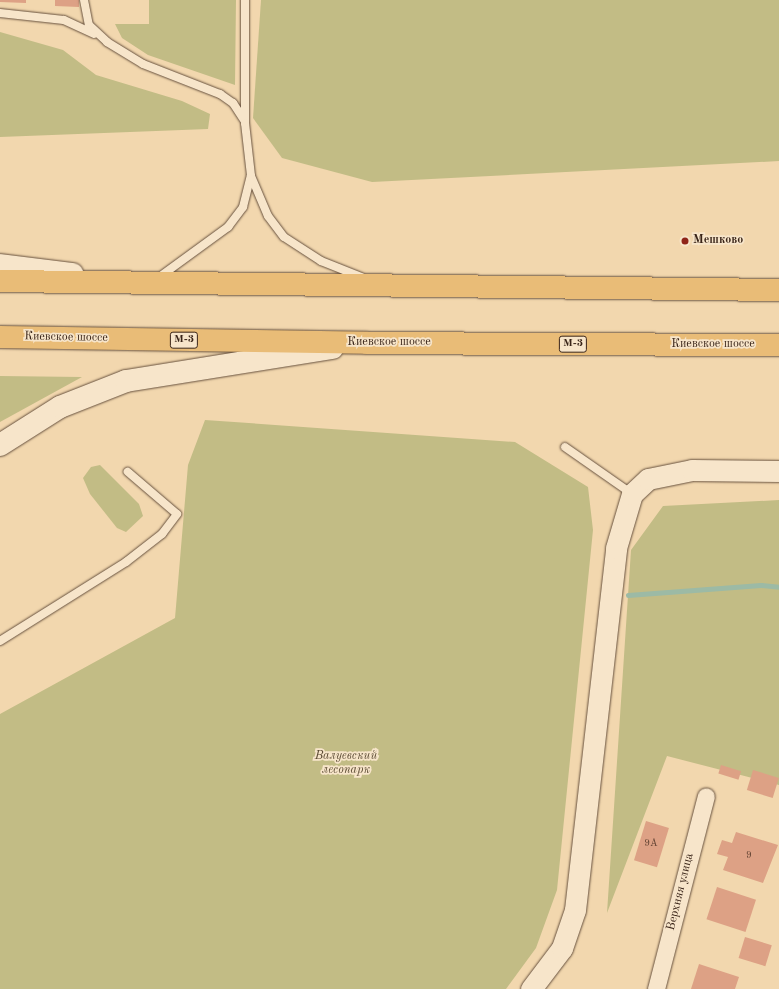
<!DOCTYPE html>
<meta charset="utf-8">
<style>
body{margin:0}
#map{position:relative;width:779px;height:989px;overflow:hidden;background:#f2d7ae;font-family:"Old Standard TT",serif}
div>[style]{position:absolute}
.green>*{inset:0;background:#c2bc85}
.stream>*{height:5px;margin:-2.5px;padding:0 2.5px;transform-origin:2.5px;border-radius:2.5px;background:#9cbaa5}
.building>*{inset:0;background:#dda185;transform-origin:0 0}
.roads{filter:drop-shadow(0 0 1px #67513e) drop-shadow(0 0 1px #67513e)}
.service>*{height:8px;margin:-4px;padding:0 4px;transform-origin:4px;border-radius:4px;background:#f7e5ca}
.minor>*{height:17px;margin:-8.5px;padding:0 8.5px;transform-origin:8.5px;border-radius:8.5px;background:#f7e5ca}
.tertiary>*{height:21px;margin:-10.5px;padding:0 10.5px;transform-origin:10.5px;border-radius:10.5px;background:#f7e5ca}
.secondary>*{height:22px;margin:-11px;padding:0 11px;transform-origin:11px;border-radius:11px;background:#f7e5ca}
.trunk>*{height:22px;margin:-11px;padding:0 11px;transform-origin:11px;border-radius:11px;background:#e9bc77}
.dots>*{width:11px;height:11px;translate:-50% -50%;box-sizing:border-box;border:2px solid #f7e5ca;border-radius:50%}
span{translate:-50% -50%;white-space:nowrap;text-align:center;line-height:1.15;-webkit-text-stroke:3.5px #f7e5ca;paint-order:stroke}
.number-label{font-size:10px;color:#624333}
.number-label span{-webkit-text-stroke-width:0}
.shield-label span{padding:1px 3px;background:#f7e5ca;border:1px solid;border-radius:3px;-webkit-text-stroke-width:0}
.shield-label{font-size:11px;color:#392418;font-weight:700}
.poi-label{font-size:12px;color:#392418;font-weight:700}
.left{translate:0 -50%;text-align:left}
.street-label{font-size:12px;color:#392418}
.park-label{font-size:12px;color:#5b4a33;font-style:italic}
</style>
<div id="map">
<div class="green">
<i style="clip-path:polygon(149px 0,236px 0,235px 85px,148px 55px,122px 38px,115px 24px,149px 24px)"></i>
<i style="clip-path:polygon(261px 0,779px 0,779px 161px,372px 182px,282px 158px,253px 118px)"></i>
<i style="clip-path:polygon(0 32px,63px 50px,96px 75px,182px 101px,210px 114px,208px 129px,0 137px)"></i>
<i style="clip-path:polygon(0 376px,82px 377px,0 422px)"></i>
<i style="clip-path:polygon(205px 420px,515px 442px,588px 487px,593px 530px,557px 890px,536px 948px,506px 989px,0 989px,0 714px,175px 618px,188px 465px)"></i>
<i style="clip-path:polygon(100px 465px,139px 504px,143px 516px,126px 532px,117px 528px,90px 494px,83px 478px,91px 467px)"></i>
<i style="clip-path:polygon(779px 500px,779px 785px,667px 756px,607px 913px,631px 550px,663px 506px)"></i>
</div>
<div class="stream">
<i style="left:628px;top:595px;width:133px;rotate:-4.3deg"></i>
<i style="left:761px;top:585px;width:18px;rotate:6deg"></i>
</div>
<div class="building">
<i style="clip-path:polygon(0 0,26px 0,26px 3px,0 2px)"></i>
<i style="clip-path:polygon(55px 0,79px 0,79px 7px,55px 6px)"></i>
<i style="left:721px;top:765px;width:21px;height:9px;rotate:17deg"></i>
<i style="left:753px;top:770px;width:27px;height:21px;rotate:17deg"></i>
<i style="left:646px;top:821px;width:24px;height:41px;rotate:17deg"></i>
<i style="clip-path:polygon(736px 832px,778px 845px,763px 883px,723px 870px,728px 857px,717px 854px,722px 840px,732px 843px)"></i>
<i style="left:717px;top:887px;width:41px;height:34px;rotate:18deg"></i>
<i style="left:745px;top:937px;width:28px;height:22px;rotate:17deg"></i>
<i style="clip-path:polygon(699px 964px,739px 977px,735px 989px,691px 989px)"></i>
</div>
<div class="roads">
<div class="service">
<i style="left:84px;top:0;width:25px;rotate:79deg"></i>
<i style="left:89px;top:25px;width:25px;rotate:43deg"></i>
<i style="left:107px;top:42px;width:42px;rotate:31.4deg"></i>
<i style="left:143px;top:64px;width:83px;rotate:21.3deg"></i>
<i style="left:220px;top:94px;width:16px;rotate:35deg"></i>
<i style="left:233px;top:103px;width:20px;rotate:57deg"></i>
<i style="left:245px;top:0;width:123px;rotate:90deg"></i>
<i style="left:245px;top:123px;width:53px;rotate:83.5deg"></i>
<i style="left:251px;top:176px;width:43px;rotate:67deg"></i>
<i style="left:268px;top:216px;width:26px;rotate:53deg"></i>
<i style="left:284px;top:237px;width:44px;rotate:33deg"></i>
<i style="left:321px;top:261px;width:46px;rotate:21.6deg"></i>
<i style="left:0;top:13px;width:64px;rotate:6.2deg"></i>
<i style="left:64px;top:20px;width:33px;rotate:25deg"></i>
<i style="left:158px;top:278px;width:87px;rotate:-36.1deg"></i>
<i style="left:228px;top:227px;width:25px;rotate:-53deg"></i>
<i style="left:243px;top:207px;width:32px;rotate:-76deg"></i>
<i style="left:565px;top:447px;width:82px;rotate:35deg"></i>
<i style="left:0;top:641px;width:149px;rotate:-32.1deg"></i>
<i style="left:126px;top:562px;width:46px;rotate:-37.9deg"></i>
<i style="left:162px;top:534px;width:25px;rotate:-53deg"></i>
<i style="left:177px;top:514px;width:65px;rotate:-139.4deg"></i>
</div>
<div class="minor">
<i style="left:656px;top:989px;width:199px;rotate:-75.5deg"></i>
</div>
<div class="tertiary">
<i style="left:531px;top:989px;width:51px;rotate:-52.9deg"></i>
<i style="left:562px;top:948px;width:40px;rotate:-71.1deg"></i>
<i style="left:575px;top:910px;width:364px;rotate:-83.5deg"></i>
<i style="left:616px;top:548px;width:56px;rotate:-73.5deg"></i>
<i style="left:632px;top:494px;width:22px;rotate:-43deg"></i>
<i style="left:648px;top:479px;width:45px;rotate:-11.6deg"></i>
<i style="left:692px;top:470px;width:87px;rotate:0.7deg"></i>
</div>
<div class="secondary">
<i style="left:0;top:265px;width:73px;rotate:7.1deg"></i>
<i style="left:0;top:445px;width:71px;rotate:-32.3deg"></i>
<i style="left:60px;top:407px;width:71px;rotate:-21.5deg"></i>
<i style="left:126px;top:381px;width:209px;rotate:-9.1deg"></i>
</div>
<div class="trunk">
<i style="left:0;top:281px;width:779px;rotate:0.66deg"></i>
<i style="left:0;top:337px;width:367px;rotate:0.9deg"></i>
<i style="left:367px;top:343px;width:412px;rotate:0.3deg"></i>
</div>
</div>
<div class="dots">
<i style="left:685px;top:241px;background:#8f2418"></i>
</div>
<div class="number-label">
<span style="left:651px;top:844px">9А</span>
<span style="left:749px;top:856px">9</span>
</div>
<div class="shield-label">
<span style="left:184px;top:340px">М-3</span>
<span style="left:573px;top:344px">М-3</span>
</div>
<div class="poi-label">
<span class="left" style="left:693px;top:241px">Мешково</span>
</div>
<div class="street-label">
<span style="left:66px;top:338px;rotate:1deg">Киевское шоссе</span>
<span style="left:389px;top:343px">Киевское шоссе</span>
<span style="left:713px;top:345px">Киевское шоссе</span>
<span style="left:681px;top:892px;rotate:-76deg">Верхняя улица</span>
</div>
<div class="park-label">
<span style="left:346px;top:764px">Валуевский<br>лесопарк</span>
</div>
</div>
